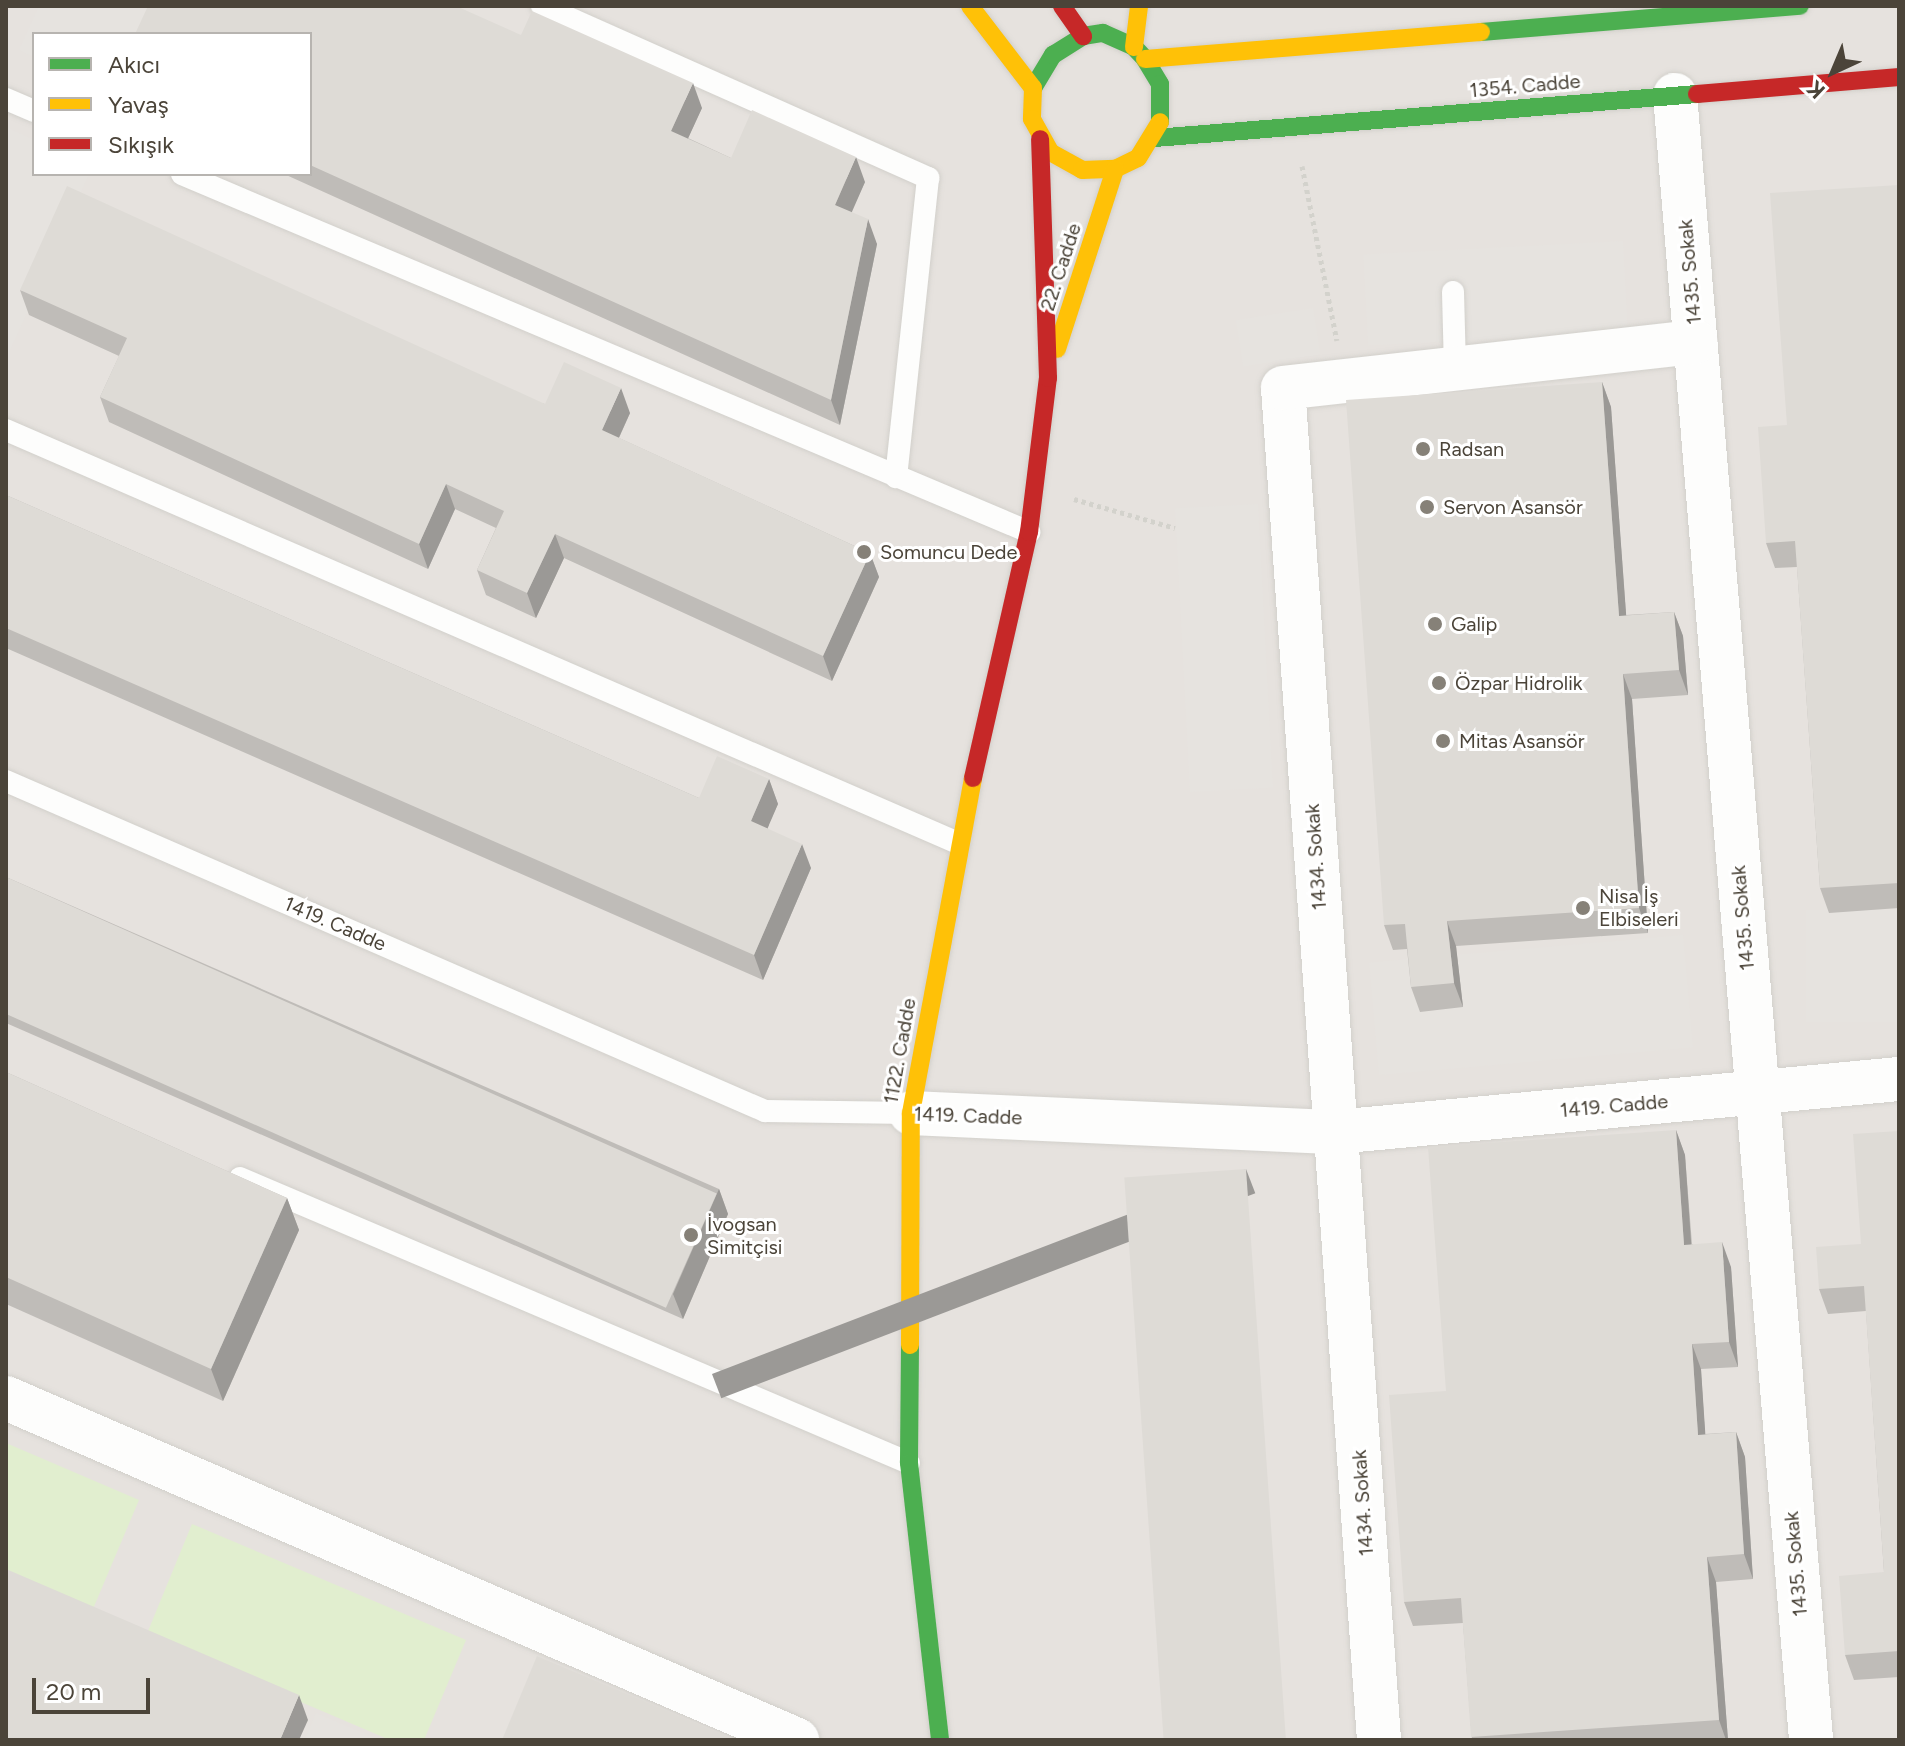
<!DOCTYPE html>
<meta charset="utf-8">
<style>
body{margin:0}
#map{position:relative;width:1905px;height:1746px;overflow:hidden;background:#f4f2ee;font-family:Figtree,sans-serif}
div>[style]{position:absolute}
.industrial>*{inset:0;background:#e6e2de}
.green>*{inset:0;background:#e1eecf}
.parking>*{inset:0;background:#e6e3df;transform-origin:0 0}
.path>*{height:5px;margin-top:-2.5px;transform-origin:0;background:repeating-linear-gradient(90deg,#d3d2cc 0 4px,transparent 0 8px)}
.roads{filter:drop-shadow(0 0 2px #d2d0cb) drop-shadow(0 0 2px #d2d0cb)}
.lane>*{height:22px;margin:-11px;padding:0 11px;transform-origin:11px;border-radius:11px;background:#fdfdfc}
.street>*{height:44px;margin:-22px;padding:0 22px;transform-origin:22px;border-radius:22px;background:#fdfdfc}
.fast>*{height:18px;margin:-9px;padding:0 9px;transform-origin:9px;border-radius:9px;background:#4caf50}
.slow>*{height:18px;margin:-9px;padding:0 9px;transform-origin:9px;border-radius:9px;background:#ffc107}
.jam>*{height:18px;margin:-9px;padding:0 9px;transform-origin:9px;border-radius:9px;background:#c62828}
.wall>*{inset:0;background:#bfbcb8}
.shaded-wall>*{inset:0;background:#9b9996;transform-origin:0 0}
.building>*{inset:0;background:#dedbd6;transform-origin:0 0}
.dots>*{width:22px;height:22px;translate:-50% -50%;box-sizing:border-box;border:4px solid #fff;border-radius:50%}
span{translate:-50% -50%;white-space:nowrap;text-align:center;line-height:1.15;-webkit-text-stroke:6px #fff;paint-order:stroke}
.street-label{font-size:20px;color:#4b4439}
.poi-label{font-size:20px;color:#4b4439}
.left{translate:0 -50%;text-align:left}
.frame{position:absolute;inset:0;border:8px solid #4b4439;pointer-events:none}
.legend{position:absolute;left:32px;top:32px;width:280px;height:144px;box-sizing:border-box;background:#fff;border:2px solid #b7b4b0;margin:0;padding:10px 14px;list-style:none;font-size:24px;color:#4b4439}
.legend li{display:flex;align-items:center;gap:16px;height:40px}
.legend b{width:40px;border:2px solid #b7b4b0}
.north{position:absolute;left:1793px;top:32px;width:80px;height:80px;-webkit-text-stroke:6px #fff;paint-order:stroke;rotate:224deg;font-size:22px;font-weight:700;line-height:32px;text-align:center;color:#4b4439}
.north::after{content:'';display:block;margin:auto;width:28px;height:36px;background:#4b4439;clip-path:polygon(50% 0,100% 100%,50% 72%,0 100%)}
.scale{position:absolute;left:32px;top:1678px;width:118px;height:36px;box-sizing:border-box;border:4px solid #4b4439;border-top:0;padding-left:10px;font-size:24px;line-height:28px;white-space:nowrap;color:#4b4439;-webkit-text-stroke:6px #fff;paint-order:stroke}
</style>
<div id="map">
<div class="industrial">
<i style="clip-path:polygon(evenodd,6px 6px,1899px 6px,1899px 1740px,6px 1740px,6px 6px,34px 34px,310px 34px,310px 174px,34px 174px,34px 34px)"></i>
</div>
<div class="green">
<i style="clip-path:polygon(6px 1443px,139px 1500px,90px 1616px,6px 1580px)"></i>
<i style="clip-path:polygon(192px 1524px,466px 1640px,424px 1740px,390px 1740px,146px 1636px)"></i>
</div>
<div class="parking">
<i style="clip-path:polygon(39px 6px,162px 6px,150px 34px,34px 34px,34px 57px,19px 50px)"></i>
<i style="clip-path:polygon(6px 127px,34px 140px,34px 174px,89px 174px,6px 359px)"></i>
<i style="left:1623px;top:241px;width:91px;height:260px;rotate:87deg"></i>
<i style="left:1313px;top:308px;width:47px;height:78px;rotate:81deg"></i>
<i style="left:1258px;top:504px;width:284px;height:83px;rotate:87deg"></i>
<i style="left:1899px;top:910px;width:112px;height:93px;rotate:90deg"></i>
<i style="left:1683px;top:935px;width:113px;height:315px;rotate:85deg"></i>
<i style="clip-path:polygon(316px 1713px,379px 1740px,305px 1740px)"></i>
</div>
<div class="path">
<i style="left:1302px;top:166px;width:178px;rotate:78.7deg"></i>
<i style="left:1074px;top:499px;width:105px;rotate:16deg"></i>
</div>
<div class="roads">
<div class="lane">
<i style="left:542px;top:6px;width:423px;rotate:24deg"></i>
<i style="left:928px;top:178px;width:301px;rotate:96.1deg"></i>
<i style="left:6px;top:99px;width:30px;rotate:23deg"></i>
<i style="left:182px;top:174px;width:920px;rotate:22.91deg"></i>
<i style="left:1453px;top:292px;width:77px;rotate:88.5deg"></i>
<i style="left:6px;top:430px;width:1038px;rotate:23.45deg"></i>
<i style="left:6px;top:781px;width:828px;rotate:23.5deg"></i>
<i style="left:765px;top:1111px;width:146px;rotate:0.8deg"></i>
<i style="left:240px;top:1178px;width:727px;rotate:23.07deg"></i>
</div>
<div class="street">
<i style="left:1675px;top:95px;width:1651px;rotate:85.27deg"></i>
<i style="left:911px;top:1113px;width:425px;rotate:2.6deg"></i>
<i style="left:1336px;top:1132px;width:565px;rotate:-5.38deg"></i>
<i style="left:6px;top:1398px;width:862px;rotate:23.38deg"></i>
<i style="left:1379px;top:1740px;width:1355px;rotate:-94.06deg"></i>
<i style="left:1283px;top:388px;width:415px;rotate:-6.4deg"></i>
</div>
<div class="fast">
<i style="left:1481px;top:32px;width:320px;rotate:-4.7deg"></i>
<i style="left:1033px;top:88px;width:39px;rotate:-59deg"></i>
<i style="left:1053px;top:55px;width:36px;rotate:-32deg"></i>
<i style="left:1083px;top:36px;width:20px;rotate:-9deg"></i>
<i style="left:1103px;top:33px;width:34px;rotate:24deg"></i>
<i style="left:1134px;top:47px;width:16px;rotate:47deg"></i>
<i style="left:1145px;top:59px;width:29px;rotate:59deg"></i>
<i style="left:1160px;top:84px;width:38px;rotate:90deg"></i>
<i style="left:1155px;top:138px;width:544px;rotate:-4.64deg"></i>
<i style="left:910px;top:1345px;width:118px;rotate:90.5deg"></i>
<i style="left:909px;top:1463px;width:279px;rotate:83.6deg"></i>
</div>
<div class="slow">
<i style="left:970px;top:6px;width:103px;rotate:52.5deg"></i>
<i style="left:1033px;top:88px;width:31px;rotate:92deg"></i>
<i style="left:1032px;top:119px;width:38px;rotate:61deg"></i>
<i style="left:1050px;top:152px;width:37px;rotate:29deg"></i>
<i style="left:1082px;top:170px;width:33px;rotate:-2deg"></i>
<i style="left:1115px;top:169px;width:25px;rotate:-26deg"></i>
<i style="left:1138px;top:158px;width:42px;rotate:-58.6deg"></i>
<i style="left:1134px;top:47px;width:41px;rotate:-83deg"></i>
<i style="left:1145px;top:59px;width:337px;rotate:-4.6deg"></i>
<i style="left:1057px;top:349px;width:189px;rotate:-72.1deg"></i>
<i style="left:910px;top:1345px;width:232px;rotate:-89.8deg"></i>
<i style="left:911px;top:1113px;width:341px;rotate:-79.5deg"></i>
</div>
<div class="jam">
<i style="left:1062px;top:6px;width:37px;rotate:55deg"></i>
<i style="left:1697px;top:94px;width:203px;rotate:-4.8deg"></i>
<i style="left:973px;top:778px;width:252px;rotate:-77.2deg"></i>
<i style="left:1029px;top:532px;width:155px;rotate:-83deg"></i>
<i style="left:1048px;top:378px;width:239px;rotate:-91.9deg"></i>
</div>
</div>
<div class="wall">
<i style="clip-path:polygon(310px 34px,521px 35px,702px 108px,688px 138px,731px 158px,865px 182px,851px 212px,877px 244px,840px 425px,284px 174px,310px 174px)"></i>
<i style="clip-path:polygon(1899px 185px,1899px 908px,1829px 913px,1820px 888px,1797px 567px,1775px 568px,1766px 543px)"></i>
<i style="clip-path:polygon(20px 290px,545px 404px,630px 413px,619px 438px,870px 553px,879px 577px,832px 681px,564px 558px,536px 618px,486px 595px,477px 570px,496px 528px,455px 509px,428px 569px,109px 422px,100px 397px,119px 356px,29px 315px)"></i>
<i style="clip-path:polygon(1602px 382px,1611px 407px,1626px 615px,1674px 612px,1683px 636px,1688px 695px,1632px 699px,1648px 933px,1456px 946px,1463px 1007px,1420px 1012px,1411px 987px,1407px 949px,1393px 950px,1384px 925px)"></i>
<i style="clip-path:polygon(6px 495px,699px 798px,769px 779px,778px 804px,767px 828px,811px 868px,763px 980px,6px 648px)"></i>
<i style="clip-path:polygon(6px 877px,719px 1189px,728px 1214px,683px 1319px,6px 1023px)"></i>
<i style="clip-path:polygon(6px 1072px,287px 1198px,299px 1230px,223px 1401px,6px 1304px)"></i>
<i style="clip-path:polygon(1676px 1130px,1685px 1155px,1692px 1244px,1731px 1267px,1738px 1367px,1701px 1369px,1705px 1434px,1736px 1432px,1745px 1457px,1753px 1579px,1716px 1582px,1728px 1740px,1472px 1740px,1463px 1623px,1413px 1626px,1404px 1602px,1446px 1391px)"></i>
<i style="clip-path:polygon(1899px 1131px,1899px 1677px,1854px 1680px,1845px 1655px,1884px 1572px,1866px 1311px,1828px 1314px,1819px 1289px,1861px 1244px)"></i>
</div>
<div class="shaded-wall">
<i style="clip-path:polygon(693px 83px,702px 108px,680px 156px,671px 131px)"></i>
<i style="clip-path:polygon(856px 157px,865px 182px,844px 230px,835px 205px)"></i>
<i style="clip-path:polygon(868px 219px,877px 244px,840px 425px,831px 400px)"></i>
<i style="clip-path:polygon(1602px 382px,1611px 407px,1628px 640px,1619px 616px)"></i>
<i style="clip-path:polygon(621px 388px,630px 413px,611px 455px,602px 430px)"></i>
<i style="clip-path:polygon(446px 484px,455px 509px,428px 569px,419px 544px)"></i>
<i style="clip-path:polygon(555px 534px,564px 558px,536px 618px,527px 593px)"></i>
<i style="clip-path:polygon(870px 553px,879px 577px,832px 681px,823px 656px)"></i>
<i style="clip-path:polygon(1674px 612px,1683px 636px,1688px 695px,1679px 670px)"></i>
<i style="clip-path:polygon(1623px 674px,1632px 699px,1648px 933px,1639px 908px)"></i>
<i style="clip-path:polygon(769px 779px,778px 804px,760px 846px,751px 821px)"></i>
<i style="clip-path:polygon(802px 844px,811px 868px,763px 980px,754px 955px)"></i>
<i style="clip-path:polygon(1447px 921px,1456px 946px,1463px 1007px,1454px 983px)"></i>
<i style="clip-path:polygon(1676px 1130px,1685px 1155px,1693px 1270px,1684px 1245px)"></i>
<i style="left:1246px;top:1169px;width:26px;height:572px;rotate:69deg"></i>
<i style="clip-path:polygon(719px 1189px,728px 1214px,683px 1319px,673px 1294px)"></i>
<i style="clip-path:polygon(287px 1198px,299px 1230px,223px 1401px,211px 1369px)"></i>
<i style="clip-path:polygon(1722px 1242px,1731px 1267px,1738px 1367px,1729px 1342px)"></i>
<i style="clip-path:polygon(1692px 1344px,1701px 1369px,1707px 1459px,1698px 1435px)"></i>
<i style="clip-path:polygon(1736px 1432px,1745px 1457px,1753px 1579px,1744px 1554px)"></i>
<i style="clip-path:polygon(1707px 1557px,1716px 1582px,1728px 1740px,1726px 1740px,1719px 1720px)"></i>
<i style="clip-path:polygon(299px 1695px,308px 1720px,299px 1740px,280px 1740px)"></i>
</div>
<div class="building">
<i style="clip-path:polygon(148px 6px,456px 6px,521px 35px,532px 11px,693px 83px,671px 131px,731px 158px,752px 110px,856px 157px,835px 205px,868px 219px,831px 400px,310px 165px,310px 34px,135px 34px)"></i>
<i style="clip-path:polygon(1899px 185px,1899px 883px,1820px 888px,1795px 541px,1766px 543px,1758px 427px,1787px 425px,1770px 193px)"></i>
<i style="clip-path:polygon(67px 186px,545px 404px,564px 362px,621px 388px,602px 430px,870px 553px,823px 656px,555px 534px,527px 593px,477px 570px,504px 511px,446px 484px,419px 544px,100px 397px,127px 338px,20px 290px)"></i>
<i style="clip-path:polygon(1602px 382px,1619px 616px,1674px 612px,1679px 670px,1623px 674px,1639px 908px,1447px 921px,1454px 983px,1411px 987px,1405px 924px,1384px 925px,1346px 400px)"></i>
<i style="clip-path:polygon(6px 495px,699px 798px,717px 756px,769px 779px,751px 821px,802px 844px,754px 955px,6px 628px)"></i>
<i style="left:6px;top:877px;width:778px;height:125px;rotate:24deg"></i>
<i style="clip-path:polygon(6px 1072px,287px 1198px,211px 1369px,6px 1277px)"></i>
<i style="clip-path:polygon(1676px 1130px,1684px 1245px,1722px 1242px,1729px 1342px,1692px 1344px,1698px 1435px,1736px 1432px,1744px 1554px,1707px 1557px,1719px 1720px,1471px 1737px,1461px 1598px,1404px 1602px,1389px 1395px,1446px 1391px,1428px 1147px)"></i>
<i style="clip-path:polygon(1899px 1131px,1899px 1651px,1845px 1655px,1839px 1576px,1884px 1572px,1864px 1286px,1819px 1289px,1816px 1247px,1861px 1244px,1853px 1134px)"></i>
<i style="left:1246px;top:1169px;width:572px;height:122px;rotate:86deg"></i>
<i style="clip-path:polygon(6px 1569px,299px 1695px,280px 1740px,6px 1740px)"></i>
<i style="clip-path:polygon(537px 1656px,737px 1740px,502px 1740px)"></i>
</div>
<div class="dots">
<i style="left:1423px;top:449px;background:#868178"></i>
<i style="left:1427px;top:507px;background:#868178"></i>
<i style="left:864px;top:552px;background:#868178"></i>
<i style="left:1435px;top:624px;background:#868178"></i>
<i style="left:1439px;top:683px;background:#868178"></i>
<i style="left:1443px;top:741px;background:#868178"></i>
<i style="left:1583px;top:908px;background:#868178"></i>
<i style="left:691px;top:1235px;background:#868178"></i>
</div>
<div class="street-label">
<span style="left:1525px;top:86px;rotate:-5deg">1354. Cadde</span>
<span style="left:1061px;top:267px;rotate:-72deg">22. Cadde</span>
<span style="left:1690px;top:272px;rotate:-95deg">1435. Sokak</span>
<span style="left:1316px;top:857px;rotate:-94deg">1434. Sokak</span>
<span style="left:1743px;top:918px;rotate:-95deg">1435. Sokak</span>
<span style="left:335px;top:924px;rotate:23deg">1419. Cadde</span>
<span style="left:900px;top:1051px;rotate:-80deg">1122. Cadde</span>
<span style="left:1614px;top:1106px;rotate:-5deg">1419. Cadde</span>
<span style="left:968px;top:1116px;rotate:2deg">1419. Cadde</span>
<span style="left:1363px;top:1503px;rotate:-94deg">1434. Sokak</span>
<span style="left:1796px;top:1564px;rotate:-95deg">1435. Sokak</span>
</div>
<div class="poi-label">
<span class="left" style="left:1439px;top:449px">Radsan</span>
<span class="left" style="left:1443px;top:507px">Servon Asansör</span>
<span class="left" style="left:880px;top:552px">Somuncu Dede</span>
<span class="left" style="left:1451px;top:624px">Galip</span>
<span class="left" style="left:1455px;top:683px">Özpar Hidrolik</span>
<span class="left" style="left:1459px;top:741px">Mitas Asansör</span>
<span class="left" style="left:1599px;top:908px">Nisa İş<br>Elbiseleri</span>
<span class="left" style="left:707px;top:1236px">İvogsan<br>Simitçisi</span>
</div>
<div class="frame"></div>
<ul class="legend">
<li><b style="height:10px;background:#4caf50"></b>Akıcı</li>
<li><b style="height:10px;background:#ffc107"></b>Yavaş</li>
<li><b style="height:10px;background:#c62828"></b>Sıkışık</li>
</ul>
<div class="north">K</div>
<div class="scale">20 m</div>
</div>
